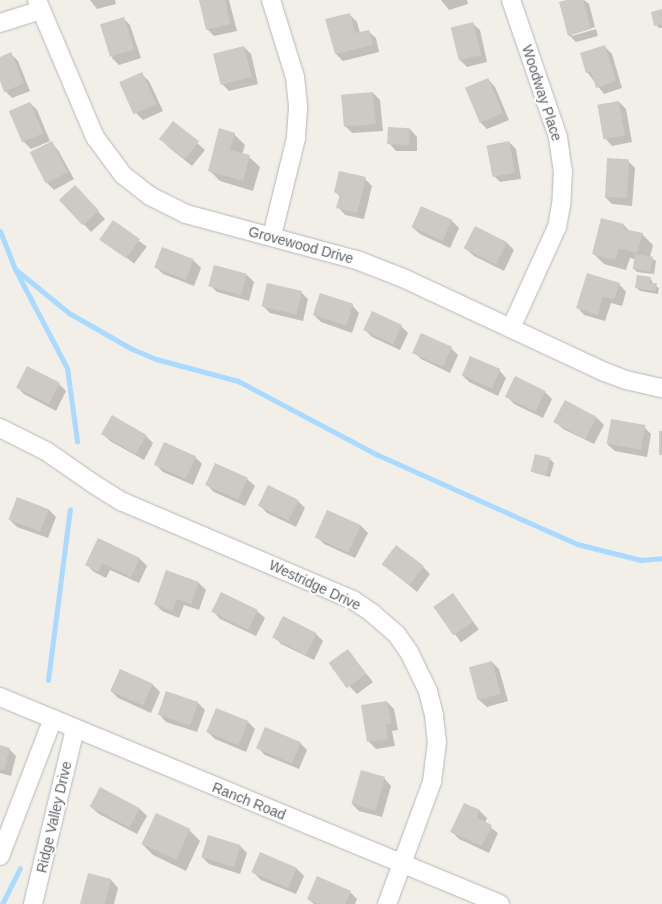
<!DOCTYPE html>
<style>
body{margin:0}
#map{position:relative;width:662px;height:904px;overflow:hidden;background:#f1efe8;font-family:Arial,sans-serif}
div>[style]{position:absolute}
.shadow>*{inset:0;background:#0003;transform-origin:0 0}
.stream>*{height:5px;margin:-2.5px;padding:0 2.5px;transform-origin:2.5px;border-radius:2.5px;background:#aadaff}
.building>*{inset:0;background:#cccac5;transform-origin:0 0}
.roads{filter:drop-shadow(0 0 1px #b5b8bc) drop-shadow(0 0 1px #b5b8bc)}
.street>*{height:18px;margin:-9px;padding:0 9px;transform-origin:9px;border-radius:9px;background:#fff}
span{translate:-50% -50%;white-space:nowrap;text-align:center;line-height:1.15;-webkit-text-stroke:4px #fff;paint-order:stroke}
.street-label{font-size:14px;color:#5f6368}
</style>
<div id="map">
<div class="shadow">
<i style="clip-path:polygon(90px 0,115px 0,116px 4px,97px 9px)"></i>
<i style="clip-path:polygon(200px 0,229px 0,237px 31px,214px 36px,207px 29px)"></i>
<i style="clip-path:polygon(441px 0,467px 0,468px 4px,449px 10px)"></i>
<i style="clip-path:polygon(572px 0,584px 0,589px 4px,595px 27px,572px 33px,572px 36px,596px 29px,598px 36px,576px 42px,569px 35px)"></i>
<i style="clip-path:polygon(662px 11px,662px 28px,659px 28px,656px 25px)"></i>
<i style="clip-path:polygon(349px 14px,357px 22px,360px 33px,368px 31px,376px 38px,379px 52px,343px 61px,336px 54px,327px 20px)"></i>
<i style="clip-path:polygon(123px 18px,130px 25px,141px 58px,119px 65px,112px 58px)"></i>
<i style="clip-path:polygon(472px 23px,480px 30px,487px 62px,467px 67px,460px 60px)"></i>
<i style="clip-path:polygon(244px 47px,251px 54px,258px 84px,229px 91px,222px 84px)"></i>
<i style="clip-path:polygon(605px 47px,612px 54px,622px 88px,604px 94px,587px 72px)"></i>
<i style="clip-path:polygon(11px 54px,18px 61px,30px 91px,12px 98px,5px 91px,0 78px,0 58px)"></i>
<i style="clip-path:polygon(141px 74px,149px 81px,163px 111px,143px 120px,136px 113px)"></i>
<i style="clip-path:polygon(488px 79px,495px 87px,509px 120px,487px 129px,480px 122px,466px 88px)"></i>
<i style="clip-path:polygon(373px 93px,380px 100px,383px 131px,352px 133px,345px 126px)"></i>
<i style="clip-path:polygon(619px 102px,626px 109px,632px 142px,612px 146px,605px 138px)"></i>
<i style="clip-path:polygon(30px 103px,37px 110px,50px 141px,31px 149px,24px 142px,10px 112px)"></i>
<i style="clip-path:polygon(173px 122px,205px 150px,192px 166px,167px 146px)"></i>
<i style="clip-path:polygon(410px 129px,417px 137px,417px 151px,396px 151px,389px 143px)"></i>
<i style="clip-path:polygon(234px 134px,245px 145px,242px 155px,249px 157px,260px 167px,253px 191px,220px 181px,209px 170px)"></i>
<i style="clip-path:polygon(509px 142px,516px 149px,521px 179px,500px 182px,493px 175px)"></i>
<i style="clip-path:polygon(51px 143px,58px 150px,74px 179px,54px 190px,47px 183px)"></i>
<i style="clip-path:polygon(628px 161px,635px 168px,632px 206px,612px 204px,605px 197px)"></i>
<i style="clip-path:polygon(365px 179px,372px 186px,364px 219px,345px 215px,338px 207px,341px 197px,335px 192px)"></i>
<i style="clip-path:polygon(82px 194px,105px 219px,91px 232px,61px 200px)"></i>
<i style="clip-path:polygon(422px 207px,452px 221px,459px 228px,450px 248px,420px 234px,412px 227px)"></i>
<i style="left:114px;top:222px;width:41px;height:21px;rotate:37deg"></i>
<i style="clip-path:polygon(624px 225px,630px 232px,642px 234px,653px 245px,650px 257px,656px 261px,654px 274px,637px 272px,634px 269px,635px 259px,630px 258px,626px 270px,604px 264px,593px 253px)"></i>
<i style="clip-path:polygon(476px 228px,507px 243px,514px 250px,504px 271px,474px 256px,466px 249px)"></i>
<i style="clip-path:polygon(163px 248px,193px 260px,201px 268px,194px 286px,163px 274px,156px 267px)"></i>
<i style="clip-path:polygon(247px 275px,254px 282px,249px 301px,217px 292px,210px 285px)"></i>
<i style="clip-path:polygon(651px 279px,653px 284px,659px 288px,658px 294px,640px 291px,637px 288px)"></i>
<i style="clip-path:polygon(619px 284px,626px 292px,622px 306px,611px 303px,605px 321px,584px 315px,577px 307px)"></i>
<i style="clip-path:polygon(301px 292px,308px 299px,303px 321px,270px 313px,263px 306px)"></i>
<i style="clip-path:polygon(352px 305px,359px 313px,352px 333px,321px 322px,314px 315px)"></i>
<i style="clip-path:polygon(401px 326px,408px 333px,400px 350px,372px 337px,365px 330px)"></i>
<i style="clip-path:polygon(451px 348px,458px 355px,450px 373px,421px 359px,414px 352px)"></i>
<i style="clip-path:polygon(499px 370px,506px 378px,498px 396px,469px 382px,462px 375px)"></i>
<i style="clip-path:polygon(59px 384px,66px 391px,56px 411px,24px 394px,17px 387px)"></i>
<i style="clip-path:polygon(545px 392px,552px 399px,543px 418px,514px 404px,507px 396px)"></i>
<i style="clip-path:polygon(565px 402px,597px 418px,604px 425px,594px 444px,563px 429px,555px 421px)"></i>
<i style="clip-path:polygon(644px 427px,651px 434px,647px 457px,615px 451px,607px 444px)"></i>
<i style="clip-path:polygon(103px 434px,146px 436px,153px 443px,144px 460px,110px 441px)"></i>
<i style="clip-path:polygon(536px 456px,551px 460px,554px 463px,550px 477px,535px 473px,532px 470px)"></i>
<i style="clip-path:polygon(195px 457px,202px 464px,193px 485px,163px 472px,156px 465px)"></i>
<i style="clip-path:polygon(247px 479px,255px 486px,245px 506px,214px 492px,207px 485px)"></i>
<i style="clip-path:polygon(18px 499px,49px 510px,56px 517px,48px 538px,17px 527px,10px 520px)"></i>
<i style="clip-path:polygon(298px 501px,305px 508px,296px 527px,267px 513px,260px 506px)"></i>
<i style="clip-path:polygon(328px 511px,361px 526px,368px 533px,355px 558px,324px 544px,317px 537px)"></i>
<i style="clip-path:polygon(98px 539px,140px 559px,147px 566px,139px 583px,110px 570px,106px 578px,94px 572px,87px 565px)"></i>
<i style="clip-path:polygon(383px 564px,423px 567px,430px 574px,417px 592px)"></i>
<i style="clip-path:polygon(167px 571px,199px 583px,206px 590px,199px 610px,184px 605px,179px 618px,162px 611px,155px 604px)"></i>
<i style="left:453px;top:594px;width:44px;height:22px;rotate:54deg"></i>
<i style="clip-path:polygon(213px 611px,257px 611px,265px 618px,256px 636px,220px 619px)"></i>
<i style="clip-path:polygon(316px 634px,323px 641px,314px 660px,281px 644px,273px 636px)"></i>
<i style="clip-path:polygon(348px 651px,373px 682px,357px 694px,350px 687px)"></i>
<i style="clip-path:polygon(492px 662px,499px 669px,508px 701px,487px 707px,479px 700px)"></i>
<i style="clip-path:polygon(120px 670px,153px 685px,160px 692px,151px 713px,118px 698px,111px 691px)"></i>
<i style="clip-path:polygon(166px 692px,198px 703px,205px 710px,197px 732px,166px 722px,159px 714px)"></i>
<i style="clip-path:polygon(387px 702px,394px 709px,398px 730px,392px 731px,395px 746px,376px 749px,369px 742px)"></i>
<i style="clip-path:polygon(248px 722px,255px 729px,246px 752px,215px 739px,208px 732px)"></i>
<i style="clip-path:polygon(300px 743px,307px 750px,299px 769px,265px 755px,258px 748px)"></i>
<i style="clip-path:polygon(0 746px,9px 749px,16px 756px,11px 776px,0 773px)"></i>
<i style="clip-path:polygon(384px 778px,391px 786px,382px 817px,359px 811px,352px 804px)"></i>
<i style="clip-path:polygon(464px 804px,480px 811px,487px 818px,485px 823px,498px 833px,489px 853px,459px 839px,452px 832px)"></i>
<i style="clip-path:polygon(91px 807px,140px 809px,147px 816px,137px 834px,99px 814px)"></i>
<i style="clip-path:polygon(189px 830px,200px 841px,186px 871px,153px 855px,142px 844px)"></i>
<i style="clip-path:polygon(240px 846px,247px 853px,240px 874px,209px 864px,202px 857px)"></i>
<i style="clip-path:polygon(297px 869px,304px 876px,296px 894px,261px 880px,253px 872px)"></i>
<i style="clip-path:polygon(89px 875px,111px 880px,118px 888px,114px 904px,82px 904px)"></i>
<i style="clip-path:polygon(350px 892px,357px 899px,355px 904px,314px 904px,308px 899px)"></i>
</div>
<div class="stream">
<i style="left:0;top:231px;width:41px;rotate:68.5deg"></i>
<i style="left:15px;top:269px;width:112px;rotate:62.3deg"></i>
<i style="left:67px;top:368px;width:74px;rotate:82.2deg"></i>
<i style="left:15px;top:269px;width:70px;rotate:39.2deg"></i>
<i style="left:69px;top:313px;width:70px;rotate:29.8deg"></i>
<i style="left:130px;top:348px;width:28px;rotate:23deg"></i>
<i style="left:156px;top:359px;width:85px;rotate:15deg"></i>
<i style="left:238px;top:381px;width:158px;rotate:27.9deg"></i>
<i style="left:378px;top:455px;width:218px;rotate:24.1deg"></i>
<i style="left:577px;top:544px;width:66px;rotate:14deg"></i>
<i style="left:641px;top:560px;width:21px;rotate:-5deg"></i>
<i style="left:48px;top:680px;width:172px;rotate:-82.7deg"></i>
<i style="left:2px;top:904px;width:40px;rotate:-63.4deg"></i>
</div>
<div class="building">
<i style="clip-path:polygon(199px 0,225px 0,230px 24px,206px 30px)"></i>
<i style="clip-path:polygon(567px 0,583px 0,591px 29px,568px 36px,559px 2px)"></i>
<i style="clip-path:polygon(662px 9px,662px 24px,654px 26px,651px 12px)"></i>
<i style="clip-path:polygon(350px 13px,355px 33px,369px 30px,373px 45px,335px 54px,325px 19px)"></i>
<i style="left:124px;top:17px;width:34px;height:25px;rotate:73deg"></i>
<i style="left:473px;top:22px;width:34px;height:23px;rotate:76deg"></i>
<i style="clip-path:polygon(605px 45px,616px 81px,596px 88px,591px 72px,586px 73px,580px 53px)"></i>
<i style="left:244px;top:46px;width:32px;height:32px;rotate:76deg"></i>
<i style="clip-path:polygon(11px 52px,24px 83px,4px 92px,0 81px,0 57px)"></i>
<i style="left:142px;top:72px;width:35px;height:25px;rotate:66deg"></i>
<i style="left:488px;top:78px;width:38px;height:25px;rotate:67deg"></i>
<i style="left:373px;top:92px;width:32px;height:32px;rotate:85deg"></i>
<i style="left:619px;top:101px;width:35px;height:22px;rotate:80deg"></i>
<i style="left:30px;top:102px;width:34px;height:23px;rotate:67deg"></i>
<i style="left:173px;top:121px;width:33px;height:23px;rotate:38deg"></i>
<i style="left:388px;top:127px;width:22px;height:17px;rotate:3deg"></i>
<i style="clip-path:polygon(219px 128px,235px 133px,230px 150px,250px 155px,243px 181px,208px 171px)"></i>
<i style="left:52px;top:141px;width:35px;height:25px;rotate:63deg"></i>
<i style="left:509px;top:141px;width:32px;height:23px;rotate:79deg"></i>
<i style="left:607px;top:158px;width:22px;height:39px;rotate:3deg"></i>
<i style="clip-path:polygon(339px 171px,366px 177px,357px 213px,336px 208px,340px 194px,334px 192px)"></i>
<i style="left:75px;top:185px;width:35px;height:22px;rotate:47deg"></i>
<i style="left:421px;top:206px;width:34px;height:23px;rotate:24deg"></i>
<i style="clip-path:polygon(601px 218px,624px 224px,623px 229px,643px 233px,637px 253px,619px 248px,615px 260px,592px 254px)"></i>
<i style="left:113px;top:220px;width:33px;height:24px;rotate:35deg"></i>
<i style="left:475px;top:226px;width:36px;height:25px;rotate:27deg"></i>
<i style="left:162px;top:247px;width:34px;height:22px;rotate:21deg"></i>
<i style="left:635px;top:254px;width:18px;height:15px;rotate:9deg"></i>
<i style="left:214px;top:265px;width:34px;height:22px;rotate:15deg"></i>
<i style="clip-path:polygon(587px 273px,620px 283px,614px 300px,603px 296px,598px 315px,576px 308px)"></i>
<i style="clip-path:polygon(637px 275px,651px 277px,650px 283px,657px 283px,655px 291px,635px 288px)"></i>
<i style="left:267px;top:283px;width:36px;height:24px;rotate:13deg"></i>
<i style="left:320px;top:293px;width:35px;height:23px;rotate:18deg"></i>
<i style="left:372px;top:311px;width:33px;height:21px;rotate:25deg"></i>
<i style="left:421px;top:333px;width:34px;height:22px;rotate:24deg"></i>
<i style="left:470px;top:356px;width:33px;height:21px;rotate:23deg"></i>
<i style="left:27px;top:366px;width:37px;height:24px;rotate:27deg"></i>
<i style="left:515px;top:376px;width:34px;height:23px;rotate:26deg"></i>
<i style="left:565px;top:400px;width:36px;height:25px;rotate:28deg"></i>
<i style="left:112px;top:415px;width:40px;height:22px;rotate:30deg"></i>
<i style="left:611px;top:419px;width:35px;height:25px;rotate:10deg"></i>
<i style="left:659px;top:431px;width:3px;height:24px"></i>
<i style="left:164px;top:442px;width:35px;height:25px;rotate:24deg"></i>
<i style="left:535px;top:454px;width:16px;height:18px;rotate:14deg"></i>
<i style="left:215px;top:463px;width:36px;height:24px;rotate:24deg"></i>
<i style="left:268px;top:485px;width:34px;height:23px;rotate:26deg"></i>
<i style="left:17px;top:497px;width:34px;height:24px;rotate:21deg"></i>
<i style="left:327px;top:510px;width:37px;height:30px;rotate:24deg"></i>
<i style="clip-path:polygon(98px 538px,140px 558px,131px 577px,102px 563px,98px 572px,85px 565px)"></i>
<i style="left:396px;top:545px;width:35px;height:24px;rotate:37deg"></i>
<i style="clip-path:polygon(166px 570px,199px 582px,191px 604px,177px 599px,172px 611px,154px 604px)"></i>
<i style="left:221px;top:592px;width:41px;height:22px;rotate:26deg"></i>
<i style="left:453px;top:593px;width:35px;height:24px;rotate:55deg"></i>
<i style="left:283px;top:616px;width:38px;height:24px;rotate:27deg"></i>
<i style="left:348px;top:649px;width:31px;height:24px;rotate:54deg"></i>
<i style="left:492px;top:661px;width:34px;height:24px;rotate:75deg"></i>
<i style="left:120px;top:669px;width:36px;height:24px;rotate:24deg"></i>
<i style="left:166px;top:691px;width:34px;height:25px;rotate:19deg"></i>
<i style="clip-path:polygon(387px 701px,391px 723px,386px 724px,388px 739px,367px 742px,361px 705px)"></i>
<i style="left:216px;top:708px;width:35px;height:26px;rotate:22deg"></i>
<i style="left:265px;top:727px;width:39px;height:23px;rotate:23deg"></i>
<i style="clip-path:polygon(0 745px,10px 748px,4px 770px,0 769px)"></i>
<i style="left:361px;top:770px;width:25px;height:35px;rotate:16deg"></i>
<i style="left:100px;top:787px;width:45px;height:22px;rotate:28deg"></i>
<i style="clip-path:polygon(464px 803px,480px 810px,477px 818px,492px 825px,482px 846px,450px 832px)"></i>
<i style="left:156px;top:813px;width:38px;height:34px;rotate:25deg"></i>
<i style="left:208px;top:835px;width:34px;height:23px;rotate:17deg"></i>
<i style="left:260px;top:852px;width:40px;height:22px;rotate:23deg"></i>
<i style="clip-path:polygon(88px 873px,111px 879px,105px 904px,80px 904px)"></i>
<i style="clip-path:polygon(317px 876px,351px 891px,345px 904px,319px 904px,307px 899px)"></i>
</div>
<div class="roads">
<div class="street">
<i style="left:37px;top:0;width:149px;rotate:67.1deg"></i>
<i style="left:95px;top:137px;width:47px;rotate:53.6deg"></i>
<i style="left:123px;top:175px;width:34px;rotate:38deg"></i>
<i style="left:150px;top:196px;width:40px;rotate:26.6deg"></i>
<i style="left:186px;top:214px;width:177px;rotate:15.1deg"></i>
<i style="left:357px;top:260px;width:49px;rotate:21.4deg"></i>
<i style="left:403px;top:278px;width:223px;rotate:25deg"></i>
<i style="left:605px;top:372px;width:22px;rotate:21deg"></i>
<i style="left:626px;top:380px;width:37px;rotate:13deg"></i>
<i style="left:271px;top:0;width:81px;rotate:72.7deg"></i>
<i style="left:295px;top:77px;width:31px;rotate:84deg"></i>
<i style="left:298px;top:108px;width:30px;rotate:94deg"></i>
<i style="left:296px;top:138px;width:101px;rotate:103.8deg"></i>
<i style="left:511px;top:0;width:145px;rotate:71.1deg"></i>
<i style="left:558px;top:137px;width:34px;rotate:82deg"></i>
<i style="left:563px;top:171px;width:34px;rotate:93deg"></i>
<i style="left:561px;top:205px;width:22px;rotate:100deg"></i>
<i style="left:557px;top:227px;width:111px;rotate:114.5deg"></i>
<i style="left:0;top:23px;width:43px;rotate:-17.6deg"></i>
<i style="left:0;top:428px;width:51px;rotate:26.6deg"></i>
<i style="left:46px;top:451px;width:56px;rotate:34.8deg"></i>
<i style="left:92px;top:483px;width:36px;rotate:32deg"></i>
<i style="left:123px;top:502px;width:250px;rotate:23.1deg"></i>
<i style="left:353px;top:600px;width:23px;rotate:34deg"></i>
<i style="left:372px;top:613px;width:33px;rotate:41deg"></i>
<i style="left:397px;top:635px;width:21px;rotate:55deg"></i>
<i style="left:409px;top:652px;width:43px;rotate:64deg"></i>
<i style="left:428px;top:691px;width:25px;rotate:76deg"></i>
<i style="left:434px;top:715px;width:27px;rotate:84deg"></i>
<i style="left:437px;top:742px;width:40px;rotate:97.1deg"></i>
<i style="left:432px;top:782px;width:130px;rotate:110.2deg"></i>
<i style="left:0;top:697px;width:541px;rotate:22.49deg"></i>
<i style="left:0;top:856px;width:147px;rotate:-68.9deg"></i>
<i style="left:33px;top:904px;width:180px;rotate:-76.5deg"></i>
</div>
</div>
<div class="street-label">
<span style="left:542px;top:93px;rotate:72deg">Woodway Place</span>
<span style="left:301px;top:245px;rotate:15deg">Grovewood Drive</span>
<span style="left:315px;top:585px;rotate:25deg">Westridge Drive</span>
<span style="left:249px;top:801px;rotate:22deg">Ranch Road</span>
<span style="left:54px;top:817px;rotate:-77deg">Ridge Valley Drive</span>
</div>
</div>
